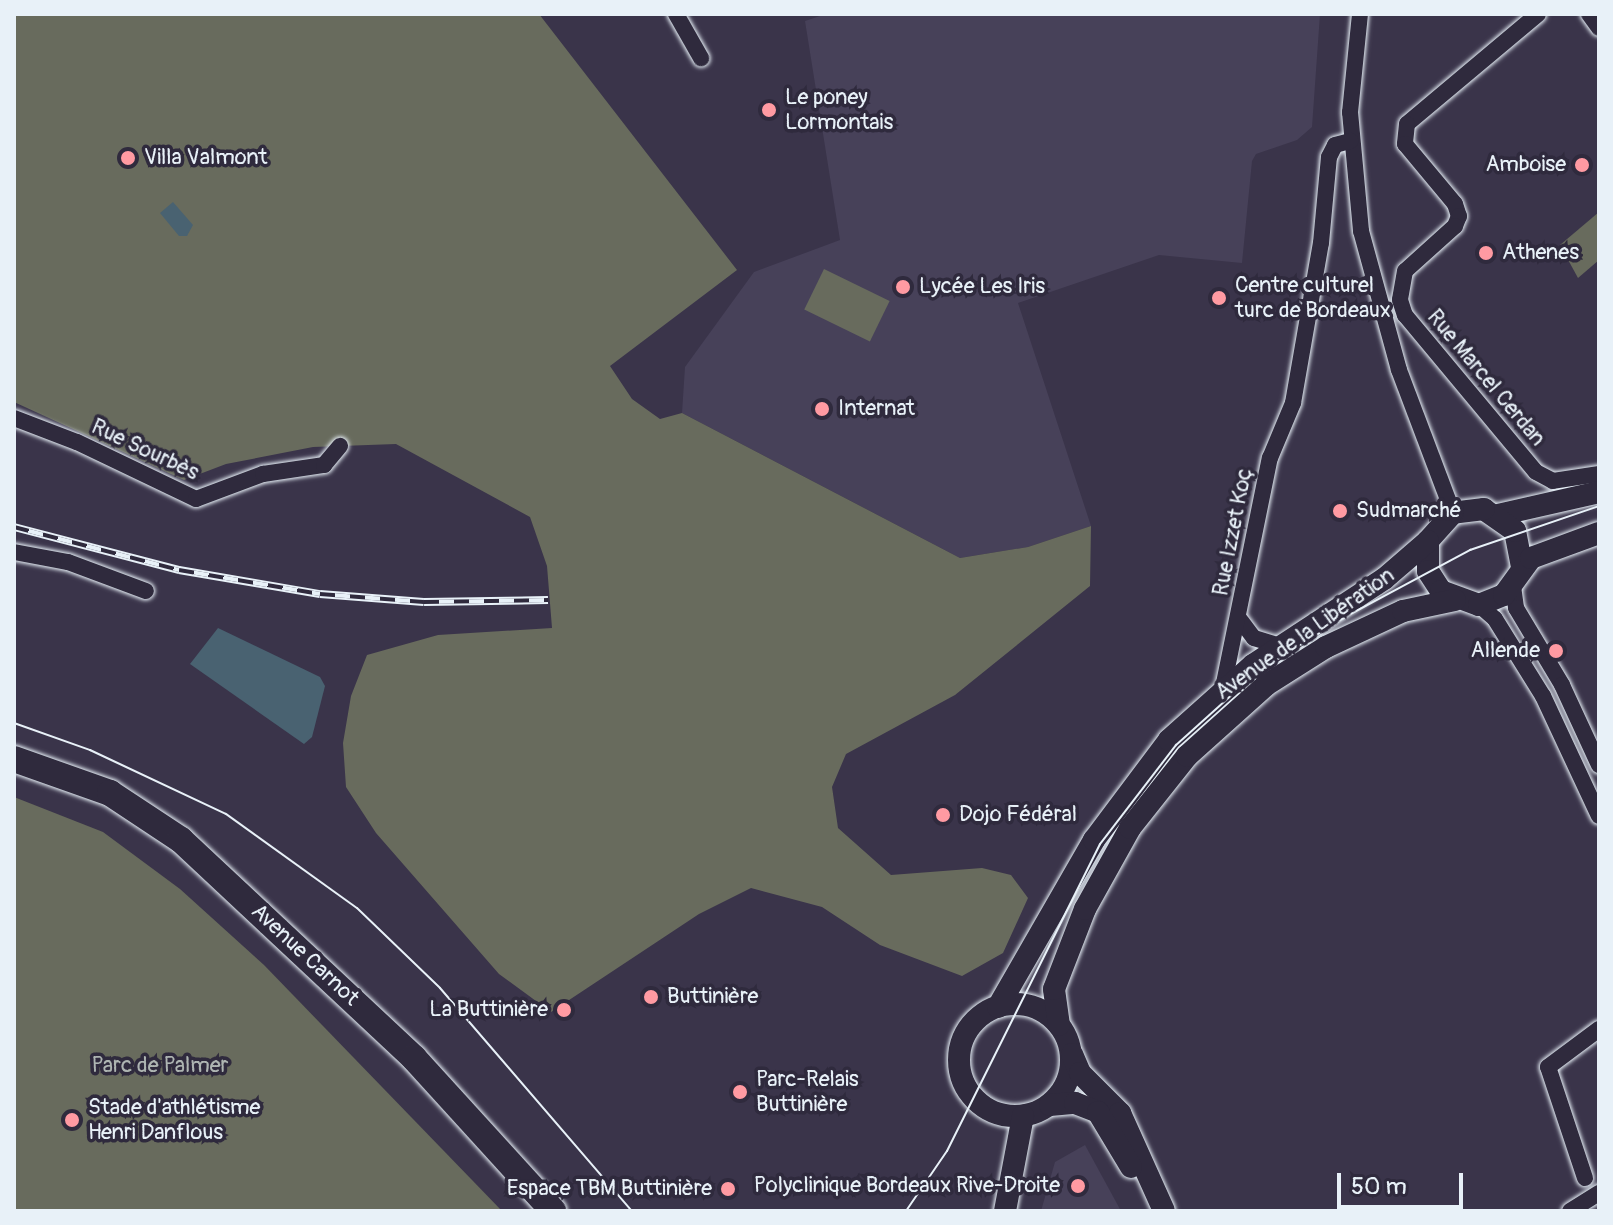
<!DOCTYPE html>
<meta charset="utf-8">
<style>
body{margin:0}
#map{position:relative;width:1613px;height:1225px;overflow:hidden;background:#3a344a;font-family:Pangolin,sans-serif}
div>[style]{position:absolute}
.built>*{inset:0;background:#474159}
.green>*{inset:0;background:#686b5d;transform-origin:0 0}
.water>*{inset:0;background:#496271}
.roads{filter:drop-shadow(0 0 2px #e8f1f8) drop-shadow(0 0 2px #e8f1f8)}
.street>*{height:16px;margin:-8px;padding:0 8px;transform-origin:8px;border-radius:8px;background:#2f2a3d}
.secondary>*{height:22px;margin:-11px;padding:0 11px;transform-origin:11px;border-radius:11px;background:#2f2a3d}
.secondary>.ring{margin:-11px;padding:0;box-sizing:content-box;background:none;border:22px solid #2f2a3d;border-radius:50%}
.primary>*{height:26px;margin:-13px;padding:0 13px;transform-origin:13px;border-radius:13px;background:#2f2a3d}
.tram>*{height:2px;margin:-1px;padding:0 1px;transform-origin:1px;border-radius:1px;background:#e8f1f8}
.rail>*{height:8px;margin-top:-4px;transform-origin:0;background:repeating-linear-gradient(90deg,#2f2a3d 0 15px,#e8f1f8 0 30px);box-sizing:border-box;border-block:2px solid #e8f1f8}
.dots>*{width:22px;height:22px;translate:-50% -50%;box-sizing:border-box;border:4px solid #2f2a3d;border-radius:50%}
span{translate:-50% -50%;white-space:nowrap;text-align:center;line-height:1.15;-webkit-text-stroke:7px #2f2a3d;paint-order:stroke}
.poi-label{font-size:22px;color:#e8f1f8}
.left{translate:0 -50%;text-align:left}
.right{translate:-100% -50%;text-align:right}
.street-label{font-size:22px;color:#e8f1f8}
.park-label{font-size:22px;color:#aeb5b2}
.frame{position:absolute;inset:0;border:16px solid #e8f1f8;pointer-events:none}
.scale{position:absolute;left:1337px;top:1173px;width:126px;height:36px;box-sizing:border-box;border:4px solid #e8f1f8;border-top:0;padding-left:10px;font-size:24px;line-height:28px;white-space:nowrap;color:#e8f1f8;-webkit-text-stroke:6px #2f2a3d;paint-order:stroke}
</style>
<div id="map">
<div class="built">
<i style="clip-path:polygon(826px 14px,1320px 14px,1312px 127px,1297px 140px,1256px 154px,1252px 161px,1242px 263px,1159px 255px,1018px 303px,1091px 526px,1028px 547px,960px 558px,682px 413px,685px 367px,754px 272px,840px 240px,805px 21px)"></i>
<i style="clip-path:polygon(1085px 1145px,1121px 1211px,1041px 1211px,1055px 1162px)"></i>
</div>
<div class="green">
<i style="clip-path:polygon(14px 14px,539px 14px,737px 270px,610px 366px,632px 399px,660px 419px,682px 413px,960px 558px,1028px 547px,1091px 526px,1090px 586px,955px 695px,846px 754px,832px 787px,838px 828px,891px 875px,982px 868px,1011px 875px,1028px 898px,1003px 953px,962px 976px,880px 945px,822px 907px,751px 888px,699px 914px,551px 1012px,499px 974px,376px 833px,346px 787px,343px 743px,351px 696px,367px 655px,438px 635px,552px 628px,547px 566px,530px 517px,396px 444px,313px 447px,226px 464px,184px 480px,14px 402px)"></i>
<i style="clip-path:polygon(1599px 212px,1599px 260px,1578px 278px,1560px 245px)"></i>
<i style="left:824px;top:269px;width:73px;height:45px;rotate:26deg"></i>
<i style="clip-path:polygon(14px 797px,103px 832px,180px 889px,264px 965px,502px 1211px,14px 1211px)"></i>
</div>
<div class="water">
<i style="clip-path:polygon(173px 202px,193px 225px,187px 236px,179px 236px,160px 213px)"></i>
<i style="clip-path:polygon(218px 628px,320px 677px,325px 686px,312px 737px,304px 744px,190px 664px)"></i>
</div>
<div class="roads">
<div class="street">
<i style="left:676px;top:14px;width:51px;rotate:60.4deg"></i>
<i style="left:1360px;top:14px;width:99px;rotate:95.8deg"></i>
<i style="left:1350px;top:112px;width:120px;rotate:84.7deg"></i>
<i style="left:1361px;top:231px;width:144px;rotate:74.7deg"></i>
<i style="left:1399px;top:370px;width:153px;rotate:69.3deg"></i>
<i style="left:1538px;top:14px;width:171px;rotate:140deg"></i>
<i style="left:1407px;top:124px;width:20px;rotate:96deg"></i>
<i style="left:1405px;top:144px;width:78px;rotate:50.2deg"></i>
<i style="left:1455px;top:204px;width:13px;rotate:72deg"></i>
<i style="left:1459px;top:216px;width:11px;rotate:112deg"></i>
<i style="left:1455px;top:226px;width:67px;rotate:138deg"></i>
<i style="left:1405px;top:271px;width:29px;rotate:100deg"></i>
<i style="left:1400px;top:300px;width:16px;rotate:72deg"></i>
<i style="left:1405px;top:315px;width:204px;rotate:50.2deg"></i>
<i style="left:1536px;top:472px;width:19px;rotate:28deg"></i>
<i style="left:1553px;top:481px;width:47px;rotate:-8.7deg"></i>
<i style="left:1589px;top:14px;width:17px;rotate:54deg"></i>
<i style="left:14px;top:418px;width:67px;rotate:20.9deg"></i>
<i style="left:77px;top:442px;width:132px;rotate:25.6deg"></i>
<i style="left:196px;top:499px;width:72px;rotate:-20.5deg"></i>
<i style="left:263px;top:474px;width:62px;rotate:-8.4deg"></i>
<i style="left:324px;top:465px;width:25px;rotate:-50deg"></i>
<i style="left:14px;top:552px;width:55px;rotate:10.5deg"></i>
<i style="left:68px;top:562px;width:83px;rotate:20.4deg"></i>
<i style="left:1513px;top:586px;width:22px;rotate:82deg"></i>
<i style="left:1516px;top:608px;width:90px;rotate:59.1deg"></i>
<i style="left:1562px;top:685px;width:88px;rotate:65.2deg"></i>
<i style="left:1479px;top:605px;width:21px;rotate:41deg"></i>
<i style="left:1495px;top:619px;width:91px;rotate:58.1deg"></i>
<i style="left:1543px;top:696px;width:132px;rotate:65deg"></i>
<i style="left:1238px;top:617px;width:26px;rotate:53deg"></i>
<i style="left:1254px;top:638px;width:28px;rotate:17deg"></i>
<i style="left:1223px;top:688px;width:235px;rotate:-78.5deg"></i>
<i style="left:1270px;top:458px;width:60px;rotate:-67.3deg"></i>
<i style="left:1293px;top:403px;width:162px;rotate:-80.1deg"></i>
<i style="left:1321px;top:243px;width:86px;rotate:-84.7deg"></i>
<i style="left:1329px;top:157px;width:13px;rotate:-63deg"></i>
<i style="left:1335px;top:145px;width:16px;rotate:-15deg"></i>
<i style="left:1585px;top:1178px;width:117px;rotate:-108.4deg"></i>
<i style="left:1548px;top:1067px;width:64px;rotate:-36.7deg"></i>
<i style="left:1570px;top:1211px;width:34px;rotate:-32deg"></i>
</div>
<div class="secondary">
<i style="left:1498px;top:515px;width:104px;rotate:-12.8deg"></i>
<i style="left:1522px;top:567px;width:37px;rotate:-101deg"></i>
<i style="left:1515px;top:531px;width:38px;rotate:-145deg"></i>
<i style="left:1484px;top:509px;width:31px;rotate:173deg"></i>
<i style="left:1453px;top:513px;width:38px;rotate:132deg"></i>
<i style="left:1428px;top:541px;width:30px;rotate:90deg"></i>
<i style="left:1428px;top:571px;width:24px;rotate:57deg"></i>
<i style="left:1441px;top:591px;width:40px;rotate:20.2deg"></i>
<i style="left:1479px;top:605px;width:27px;rotate:-22deg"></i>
<i style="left:1504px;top:595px;width:46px;rotate:-53.9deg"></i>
<i style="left:1531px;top:558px;width:72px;rotate:-20.2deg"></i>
<i class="ring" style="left:959px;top:1004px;width:90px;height:90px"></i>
<i style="left:998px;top:1007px;width:193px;rotate:-60.1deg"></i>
<i style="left:1094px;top:840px;width:125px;rotate:-53.1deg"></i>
<i style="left:1169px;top:740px;width:113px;rotate:-41.8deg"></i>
<i style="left:1253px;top:665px;width:157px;rotate:-33.3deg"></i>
<i style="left:1384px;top:579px;width:58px;rotate:-40.8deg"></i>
<i style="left:1059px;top:1025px;width:36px;rotate:-98deg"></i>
<i style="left:1054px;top:989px;width:86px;rotate:-68.8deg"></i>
<i style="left:1085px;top:909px;width:93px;rotate:-60.9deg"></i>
<i style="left:1130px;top:828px;width:92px;rotate:-51.6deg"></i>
<i style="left:1187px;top:756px;width:106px;rotate:-41.9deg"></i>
<i style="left:1266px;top:685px;width:71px;rotate:-32.3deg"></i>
<i style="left:1326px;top:647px;width:85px;rotate:-25.1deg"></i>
<i style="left:1403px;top:611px;width:53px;rotate:-11.9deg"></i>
<i style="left:1072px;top:1054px;width:21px;rotate:67deg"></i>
<i style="left:1080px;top:1073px;width:57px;rotate:45deg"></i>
<i style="left:1120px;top:1113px;width:107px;rotate:65.8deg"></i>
<i style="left:1050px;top:1105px;width:25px;rotate:-5deg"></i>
<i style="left:1075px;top:1103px;width:25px;rotate:21deg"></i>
<i style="left:1098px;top:1112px;width:64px;rotate:59deg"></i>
<i style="left:1005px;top:1211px;width:97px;rotate:-79.3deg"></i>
</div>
<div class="primary">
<i style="left:14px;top:759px;width:102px;rotate:19.5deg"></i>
<i style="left:110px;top:793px;width:85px;rotate:33.5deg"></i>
<i style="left:181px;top:840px;width:319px;rotate:43.1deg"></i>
<i style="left:414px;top:1058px;width:207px;rotate:47.7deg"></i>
</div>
</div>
<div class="tram">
<i style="left:14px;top:723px;width:81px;rotate:19.6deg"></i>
<i style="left:90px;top:750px;width:150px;rotate:25.2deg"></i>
<i style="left:226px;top:814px;width:161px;rotate:35.7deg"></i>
<i style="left:357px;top:908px;width:115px;rotate:43.9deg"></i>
<i style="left:440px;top:988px;width:294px;rotate:49.3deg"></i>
<i style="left:906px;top:1211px;width:73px;rotate:-55.7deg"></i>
<i style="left:947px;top:1151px;width:343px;rotate:-63.5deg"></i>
<i style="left:1100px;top:844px;width:125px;rotate:-52.5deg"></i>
<i style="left:1176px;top:745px;width:109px;rotate:-42deg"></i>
<i style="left:1257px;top:672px;width:106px;rotate:-31.9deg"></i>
<i style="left:1347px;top:616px;width:140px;rotate:-28.2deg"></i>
<i style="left:1470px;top:550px;width:136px;rotate:-18.8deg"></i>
</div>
<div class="rail">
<i style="left:14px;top:527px;width:171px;rotate:14.6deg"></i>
<i style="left:179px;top:570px;width:143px;rotate:9.7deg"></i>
<i style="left:320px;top:594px;width:104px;rotate:4.4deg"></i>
<i style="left:424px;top:602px;width:124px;rotate:-0.9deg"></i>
</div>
<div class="dots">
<i style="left:769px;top:110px;background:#ff9aa2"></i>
<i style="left:128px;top:158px;background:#ff9aa2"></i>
<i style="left:1582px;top:165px;background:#ff9aa2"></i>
<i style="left:1486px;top:253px;background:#ff9aa2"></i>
<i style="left:903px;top:287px;background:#ff9aa2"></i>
<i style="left:1219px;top:298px;background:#ff9aa2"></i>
<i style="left:822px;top:409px;background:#ff9aa2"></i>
<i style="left:1340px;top:511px;background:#ff9aa2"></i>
<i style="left:1556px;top:651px;background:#ff9aa2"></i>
<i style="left:943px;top:815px;background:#ff9aa2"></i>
<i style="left:651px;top:997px;background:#ff9aa2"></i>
<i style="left:564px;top:1010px;background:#ff9aa2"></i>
<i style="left:740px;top:1092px;background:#ff9aa2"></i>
<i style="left:72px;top:1120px;background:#ff9aa2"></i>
<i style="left:1078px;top:1186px;background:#ff9aa2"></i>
<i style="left:728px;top:1189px;background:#ff9aa2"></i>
</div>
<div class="poi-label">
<span class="left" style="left:785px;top:110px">Le poney<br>Lormontais</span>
<span class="left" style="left:144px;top:158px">Villa Valmont</span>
<span class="right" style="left:1566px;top:165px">Amboise</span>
<span class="left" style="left:1502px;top:253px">Athenes</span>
<span class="left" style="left:1235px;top:298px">Centre culturel<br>turc de Bordeaux</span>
<span class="left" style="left:919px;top:287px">Lycée Les Iris</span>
<span class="left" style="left:838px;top:409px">Internat</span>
<span class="left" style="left:1356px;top:511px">Sudmarché</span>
<span class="right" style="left:1540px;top:651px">Allende</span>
<span class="left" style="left:959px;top:815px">Dojo Fédéral</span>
<span class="left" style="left:667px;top:997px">Buttinière</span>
<span class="right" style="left:548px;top:1010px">La Buttinière</span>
<span class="left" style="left:756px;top:1092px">Parc-Relais<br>Buttinière</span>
<span class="left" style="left:88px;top:1120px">Stade d'athlétisme<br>Henri Danflous</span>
<span class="right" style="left:1060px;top:1186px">Polyclinique Bordeaux Rive-Droite</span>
<span class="right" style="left:712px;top:1189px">Espace TBM Buttinière</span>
</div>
<div class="street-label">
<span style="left:1486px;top:378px;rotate:50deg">Rue Marcel Cerdan</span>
<span style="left:145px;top:450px;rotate:25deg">Rue Sourbès</span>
<span style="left:1233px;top:532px;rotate:-79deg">Rue Izzet Koç</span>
<span style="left:1305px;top:634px;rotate:-35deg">Avenue de la Libération</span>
<span style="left:305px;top:955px;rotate:43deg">Avenue Carnot</span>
</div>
<div class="park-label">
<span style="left:160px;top:1066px">Parc de Palmer</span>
</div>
<div class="frame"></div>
<div class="scale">50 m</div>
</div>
